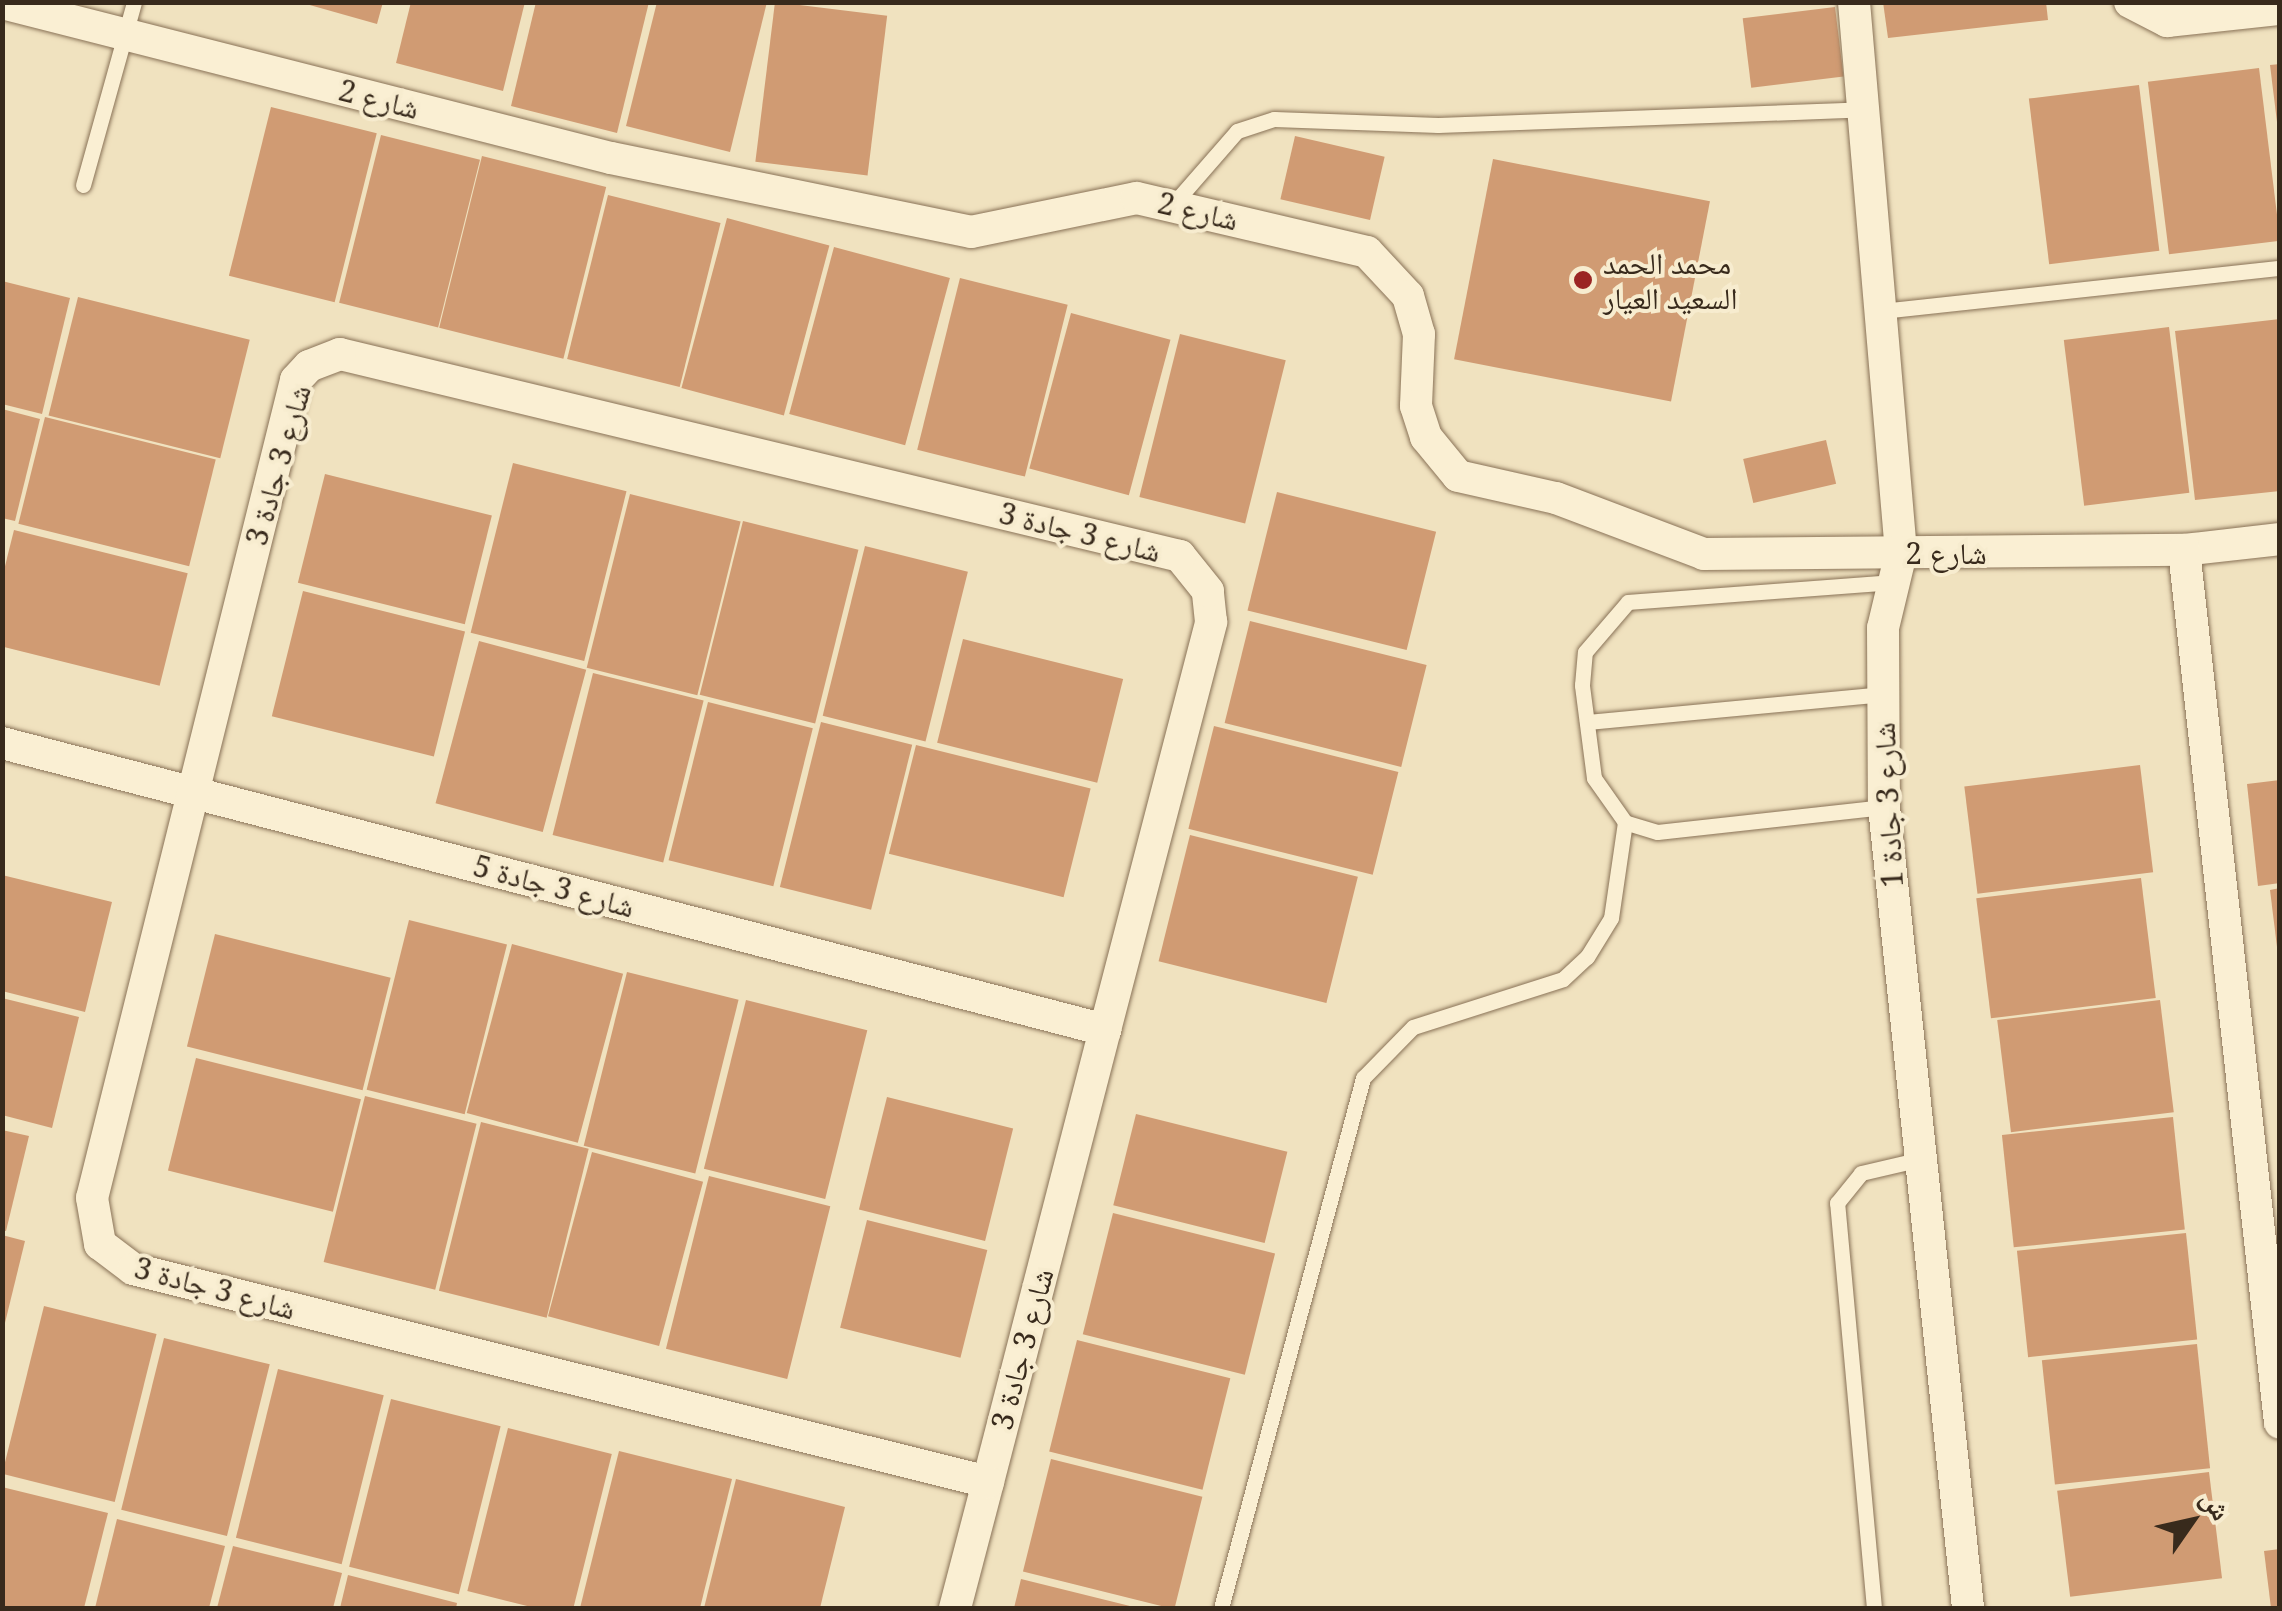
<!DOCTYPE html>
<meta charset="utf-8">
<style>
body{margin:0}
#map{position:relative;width:2282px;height:1611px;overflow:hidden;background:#f0e2bf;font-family:"Noto Serif","Noto Naskh Arabic",serif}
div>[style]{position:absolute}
.building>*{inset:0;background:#d09b73;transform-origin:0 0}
.roads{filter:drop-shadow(0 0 2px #897257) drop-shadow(0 0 2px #897257)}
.service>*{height:15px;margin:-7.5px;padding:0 7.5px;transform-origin:7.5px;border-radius:7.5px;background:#faefd3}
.minor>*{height:32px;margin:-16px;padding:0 16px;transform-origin:16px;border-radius:16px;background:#faefd3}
.dots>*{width:28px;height:28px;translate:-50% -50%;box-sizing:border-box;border:5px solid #f7eccf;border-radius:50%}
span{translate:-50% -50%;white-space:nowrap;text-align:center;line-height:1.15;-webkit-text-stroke:8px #f7eccf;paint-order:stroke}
.street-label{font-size:30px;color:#382a1c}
.poi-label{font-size:30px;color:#382a1c}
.left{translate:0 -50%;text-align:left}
.frame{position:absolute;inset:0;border:5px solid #382a1c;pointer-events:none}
.north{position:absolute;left:2142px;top:1471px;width:100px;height:100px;-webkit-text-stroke:8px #f7eccf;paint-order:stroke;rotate:56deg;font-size:28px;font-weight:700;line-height:40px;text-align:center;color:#382a1c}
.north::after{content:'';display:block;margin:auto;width:35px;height:45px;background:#382a1c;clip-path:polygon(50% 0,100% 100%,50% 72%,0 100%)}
</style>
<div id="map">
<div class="building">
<i style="clip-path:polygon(299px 2px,383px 2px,377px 24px)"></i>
<i style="clip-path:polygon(411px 2px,525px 2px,503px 91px,396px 63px)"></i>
<i style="clip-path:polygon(536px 2px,649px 2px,617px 133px,511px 106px)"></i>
<i style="clip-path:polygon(657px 2px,767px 2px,730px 152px,626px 126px)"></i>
<i style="left:775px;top:2px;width:113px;height:161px;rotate:7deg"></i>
<i style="clip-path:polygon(1883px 2px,2046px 2px,2048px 20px,1888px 38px)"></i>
<i style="left:1835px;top:7px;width:70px;height:93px;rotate:83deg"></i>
<i style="clip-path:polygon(2280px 64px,2280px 122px,2277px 122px,2270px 65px)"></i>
<i style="left:2259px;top:68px;width:174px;height:112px;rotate:83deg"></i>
<i style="left:2139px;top:85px;width:167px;height:111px;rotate:83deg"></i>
<i style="left:271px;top:107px;width:109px;height:174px;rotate:14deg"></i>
<i style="left:381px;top:135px;width:102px;height:173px;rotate:14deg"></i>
<i style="left:1295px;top:136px;width:92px;height:65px;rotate:13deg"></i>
<i style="left:482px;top:156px;width:128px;height:177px;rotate:14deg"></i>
<i style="left:1493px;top:159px;width:221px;height:204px;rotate:11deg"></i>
<i style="left:608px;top:195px;width:116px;height:169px;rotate:14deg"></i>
<i style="left:727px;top:218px;width:106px;height:176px;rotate:15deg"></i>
<i style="left:834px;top:247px;width:120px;height:173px;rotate:15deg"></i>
<i style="left:960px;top:278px;width:111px;height:177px;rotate:14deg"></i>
<i style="clip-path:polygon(2px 281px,70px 298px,42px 414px,2px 404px)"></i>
<i style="left:78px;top:297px;width:177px;height:122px;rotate:14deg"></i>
<i style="left:1071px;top:313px;width:103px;height:161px;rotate:15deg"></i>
<i style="clip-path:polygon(2280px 319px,2280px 491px,2195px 500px,2175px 331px)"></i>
<i style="left:2169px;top:327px;width:167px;height:106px;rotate:83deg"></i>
<i style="left:1180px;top:334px;width:109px;height:168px;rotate:14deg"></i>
<i style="clip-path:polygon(2px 409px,40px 419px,15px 521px,2px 518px)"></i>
<i style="left:45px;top:417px;width:176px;height:110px;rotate:14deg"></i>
<i style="left:1826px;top:440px;width:45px;height:85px;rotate:77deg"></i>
<i style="left:513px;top:463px;width:117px;height:175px;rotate:14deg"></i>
<i style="left:325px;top:474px;width:172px;height:112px;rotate:14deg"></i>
<i style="left:1277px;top:492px;width:164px;height:122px;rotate:14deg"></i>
<i style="left:630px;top:494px;width:114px;height:179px;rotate:14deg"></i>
<i style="left:743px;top:521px;width:119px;height:179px;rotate:14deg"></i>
<i style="left:14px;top:530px;width:179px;height:116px;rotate:14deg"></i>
<i style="left:865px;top:546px;width:106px;height:175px;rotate:14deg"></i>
<i style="left:303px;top:591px;width:167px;height:129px;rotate:14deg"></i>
<i style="left:1250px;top:621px;width:182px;height:105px;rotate:14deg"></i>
<i style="left:963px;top:639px;width:165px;height:107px;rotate:14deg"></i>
<i style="left:479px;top:641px;width:111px;height:168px;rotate:15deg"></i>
<i style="left:593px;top:673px;width:114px;height:167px;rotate:14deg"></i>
<i style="left:708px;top:702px;width:108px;height:163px;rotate:14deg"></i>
<i style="left:821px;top:722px;width:94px;height:170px;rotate:14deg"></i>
<i style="left:1214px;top:726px;width:190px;height:106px;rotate:14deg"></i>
<i style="left:916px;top:745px;width:180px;height:112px;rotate:14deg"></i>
<i style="left:2140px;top:765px;width:108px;height:177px;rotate:83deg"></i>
<i style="clip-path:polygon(2280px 780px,2280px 883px,2258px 886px,2247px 784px)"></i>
<i style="left:1190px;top:835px;width:173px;height:130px;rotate:14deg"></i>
<i style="clip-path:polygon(2px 875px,112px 902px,85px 1012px,2px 991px)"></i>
<i style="left:2141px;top:878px;width:121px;height:166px;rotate:83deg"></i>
<i style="clip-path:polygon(2280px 888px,2280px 947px,2277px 947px,2270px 890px)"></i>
<i style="left:409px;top:920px;width:101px;height:175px;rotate:14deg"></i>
<i style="left:215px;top:934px;width:181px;height:116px;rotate:14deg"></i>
<i style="left:512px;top:944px;width:115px;height:175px;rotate:15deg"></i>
<i style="left:627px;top:972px;width:115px;height:179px;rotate:14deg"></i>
<i style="clip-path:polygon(2px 998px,79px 1017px,52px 1128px,2px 1115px)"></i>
<i style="left:746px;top:1000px;width:125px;height:174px;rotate:14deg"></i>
<i style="left:2160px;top:1000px;width:113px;height:164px;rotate:83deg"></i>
<i style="left:196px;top:1058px;width:170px;height:116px;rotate:14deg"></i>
<i style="left:365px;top:1096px;width:115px;height:171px;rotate:14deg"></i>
<i style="left:887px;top:1097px;width:130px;height:116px;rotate:14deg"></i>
<i style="left:1136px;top:1114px;width:156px;height:94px;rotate:14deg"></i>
<i style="left:2173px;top:1117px;width:113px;height:172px;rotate:84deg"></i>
<i style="left:481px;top:1122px;width:111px;height:174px;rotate:14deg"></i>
<i style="clip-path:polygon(2px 1130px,29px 1136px,6px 1231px,2px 1230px)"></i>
<i style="left:592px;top:1152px;width:115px;height:170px;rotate:15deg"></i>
<i style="left:709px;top:1176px;width:125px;height:178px;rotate:14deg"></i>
<i style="left:1113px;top:1213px;width:167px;height:125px;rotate:14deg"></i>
<i style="left:867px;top:1220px;width:124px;height:111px;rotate:14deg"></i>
<i style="left:2186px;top:1233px;width:107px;height:170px;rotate:84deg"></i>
<i style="clip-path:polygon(2px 1235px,25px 1241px,4px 1327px,2px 1327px)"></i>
<i style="left:44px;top:1306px;width:116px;height:173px;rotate:14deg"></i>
<i style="left:164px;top:1338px;width:109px;height:177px;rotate:14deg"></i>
<i style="left:1077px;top:1340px;width:158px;height:115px;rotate:14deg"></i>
<i style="left:2197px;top:1344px;width:125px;height:156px;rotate:84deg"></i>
<i style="left:278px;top:1369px;width:109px;height:174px;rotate:14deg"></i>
<i style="left:391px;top:1399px;width:113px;height:173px;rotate:14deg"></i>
<i style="left:508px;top:1428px;width:107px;height:168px;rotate:14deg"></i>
<i style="clip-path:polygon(619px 1451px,732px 1479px,700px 1608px,580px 1608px)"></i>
<i style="left:1051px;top:1459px;width:156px;height:116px;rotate:14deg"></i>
<i style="left:2209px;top:1472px;width:107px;height:153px;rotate:83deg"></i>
<i style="clip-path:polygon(736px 1479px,845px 1507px,820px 1608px,704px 1608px)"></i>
<i style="clip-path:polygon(2px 1487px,108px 1513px,84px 1608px,2px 1608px)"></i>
<i style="clip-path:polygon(117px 1519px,225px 1546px,209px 1608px,95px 1608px)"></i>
<i style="clip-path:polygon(233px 1546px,342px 1573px,333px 1608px,217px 1608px)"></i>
<i style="clip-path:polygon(2280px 1549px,2280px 1608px,2271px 1608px,2264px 1551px)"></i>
<i style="clip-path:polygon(348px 1575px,457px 1603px,456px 1608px,340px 1608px)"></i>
<i style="clip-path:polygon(1021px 1579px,1134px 1607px,1134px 1608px,1014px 1608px)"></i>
</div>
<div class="roads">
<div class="service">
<i style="left:83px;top:185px;width:190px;rotate:-74.4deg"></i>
<i style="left:1176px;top:201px;width:93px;rotate:-48.9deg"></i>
<i style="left:1237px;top:131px;width:39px;rotate:-18deg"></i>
<i style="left:1274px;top:119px;width:164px;rotate:2.1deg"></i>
<i style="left:1438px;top:125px;width:427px;rotate:-2.1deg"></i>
<i style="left:1882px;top:311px;width:400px;rotate:-6.2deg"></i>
<i style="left:1587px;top:722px;width:296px;rotate:-5.4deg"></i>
<i style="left:1884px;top:807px;width:228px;rotate:173.7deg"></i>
<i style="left:1657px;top:832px;width:34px;rotate:-163deg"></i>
<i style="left:1625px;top:822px;width:54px;rotate:-125.2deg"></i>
<i style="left:1594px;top:778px;width:94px;rotate:-97.4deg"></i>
<i style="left:1582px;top:685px;width:33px;rotate:-85deg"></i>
<i style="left:1585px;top:652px;width:66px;rotate:-49.3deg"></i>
<i style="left:1628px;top:602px;width:269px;rotate:-4.3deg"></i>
<i style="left:1221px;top:1608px;width:549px;rotate:-75deg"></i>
<i style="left:1363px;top:1078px;width:71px;rotate:-45.6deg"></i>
<i style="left:1413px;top:1027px;width:157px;rotate:-17.7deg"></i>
<i style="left:1563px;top:979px;width:33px;rotate:-43deg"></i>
<i style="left:1587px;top:957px;width:46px;rotate:-58.4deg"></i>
<i style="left:1611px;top:918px;width:97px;rotate:-81.7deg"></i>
<i style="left:1874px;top:1608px;width:407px;rotate:-95.2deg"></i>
<i style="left:1837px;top:1203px;width:38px;rotate:-51deg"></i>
<i style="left:1861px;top:1173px;width:62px;rotate:-13.1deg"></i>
</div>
<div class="minor">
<i style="left:1854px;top:2px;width:553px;rotate:85.12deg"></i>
<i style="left:1901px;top:553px;width:77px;rotate:103.5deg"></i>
<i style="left:1883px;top:628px;width:179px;rotate:89.7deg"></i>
<i style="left:1884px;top:807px;width:805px;rotate:84.01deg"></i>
<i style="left:2130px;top:2px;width:42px;rotate:27.2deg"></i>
<i style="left:2167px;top:21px;width:114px;rotate:-6.1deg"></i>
<i style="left:2px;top:3px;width:628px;rotate:14.28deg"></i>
<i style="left:611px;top:158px;width:368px;rotate:11.6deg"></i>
<i style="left:971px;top:232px;width:169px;rotate:-11.6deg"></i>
<i style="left:1137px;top:198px;width:236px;rotate:13.2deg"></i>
<i style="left:1367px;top:252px;width:60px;rotate:47deg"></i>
<i style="left:1408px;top:296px;width:40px;rotate:74deg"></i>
<i style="left:1419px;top:334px;width:72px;rotate:92.4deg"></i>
<i style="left:1416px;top:406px;width:33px;rotate:72deg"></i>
<i style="left:1426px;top:437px;width:50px;rotate:50.6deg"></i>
<i style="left:1458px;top:476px;width:100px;rotate:12.7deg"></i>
<i style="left:1556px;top:498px;width:158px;rotate:20.7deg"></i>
<i style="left:1704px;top:554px;width:480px;rotate:-0.5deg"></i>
<i style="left:2184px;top:550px;width:97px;rotate:-6.5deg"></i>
<i style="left:2184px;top:550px;width:878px;rotate:83.72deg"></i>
<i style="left:2px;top:743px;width:1140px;rotate:14.58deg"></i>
<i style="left:955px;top:1608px;width:130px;rotate:-75.3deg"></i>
<i style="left:988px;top:1482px;width:467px;rotate:-75.5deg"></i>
<i style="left:1105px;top:1030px;width:422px;rotate:-75.4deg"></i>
<i style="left:1211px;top:622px;width:31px;rotate:-96deg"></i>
<i style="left:1208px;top:591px;width:45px;rotate:-128.7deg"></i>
<i style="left:1180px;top:556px;width:864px;rotate:-166.48deg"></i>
<i style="left:340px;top:354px;width:33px;rotate:159deg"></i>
<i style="left:309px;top:366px;width:19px;rotate:133deg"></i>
<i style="left:296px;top:380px;width:843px;rotate:104deg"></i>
<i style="left:92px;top:1198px;width:47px;rotate:80.1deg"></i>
<i style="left:100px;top:1244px;width:41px;rotate:37.1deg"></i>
<i style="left:133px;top:1269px;width:881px;rotate:13.99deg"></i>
</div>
</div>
<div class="dots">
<i style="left:1583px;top:280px;background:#9b2524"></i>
</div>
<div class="street-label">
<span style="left:379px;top:99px;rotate:14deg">شارع 2</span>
<span style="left:1198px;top:211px;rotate:13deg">شارع 2</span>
<span style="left:278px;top:465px;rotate:-74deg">شارع 3 جادة 3</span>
<span style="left:1080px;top:532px;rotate:14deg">شارع 3 جادة 3</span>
<span style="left:1946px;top:553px">شارع 2</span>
<span style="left:1888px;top:805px;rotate:-93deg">شارع 3 جادة 1</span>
<span style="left:554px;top:886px;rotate:15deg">شارع 3 جادة 5</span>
<span style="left:215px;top:1288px;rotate:15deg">شارع 3 جادة 3</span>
<span style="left:1022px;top:1349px;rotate:-75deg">شارع 3 جادة 3</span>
</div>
<div class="poi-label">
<span class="left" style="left:1603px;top:280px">محمد الحمد<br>السعيد العيار</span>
</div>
<div class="frame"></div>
<div class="north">ش</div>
</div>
